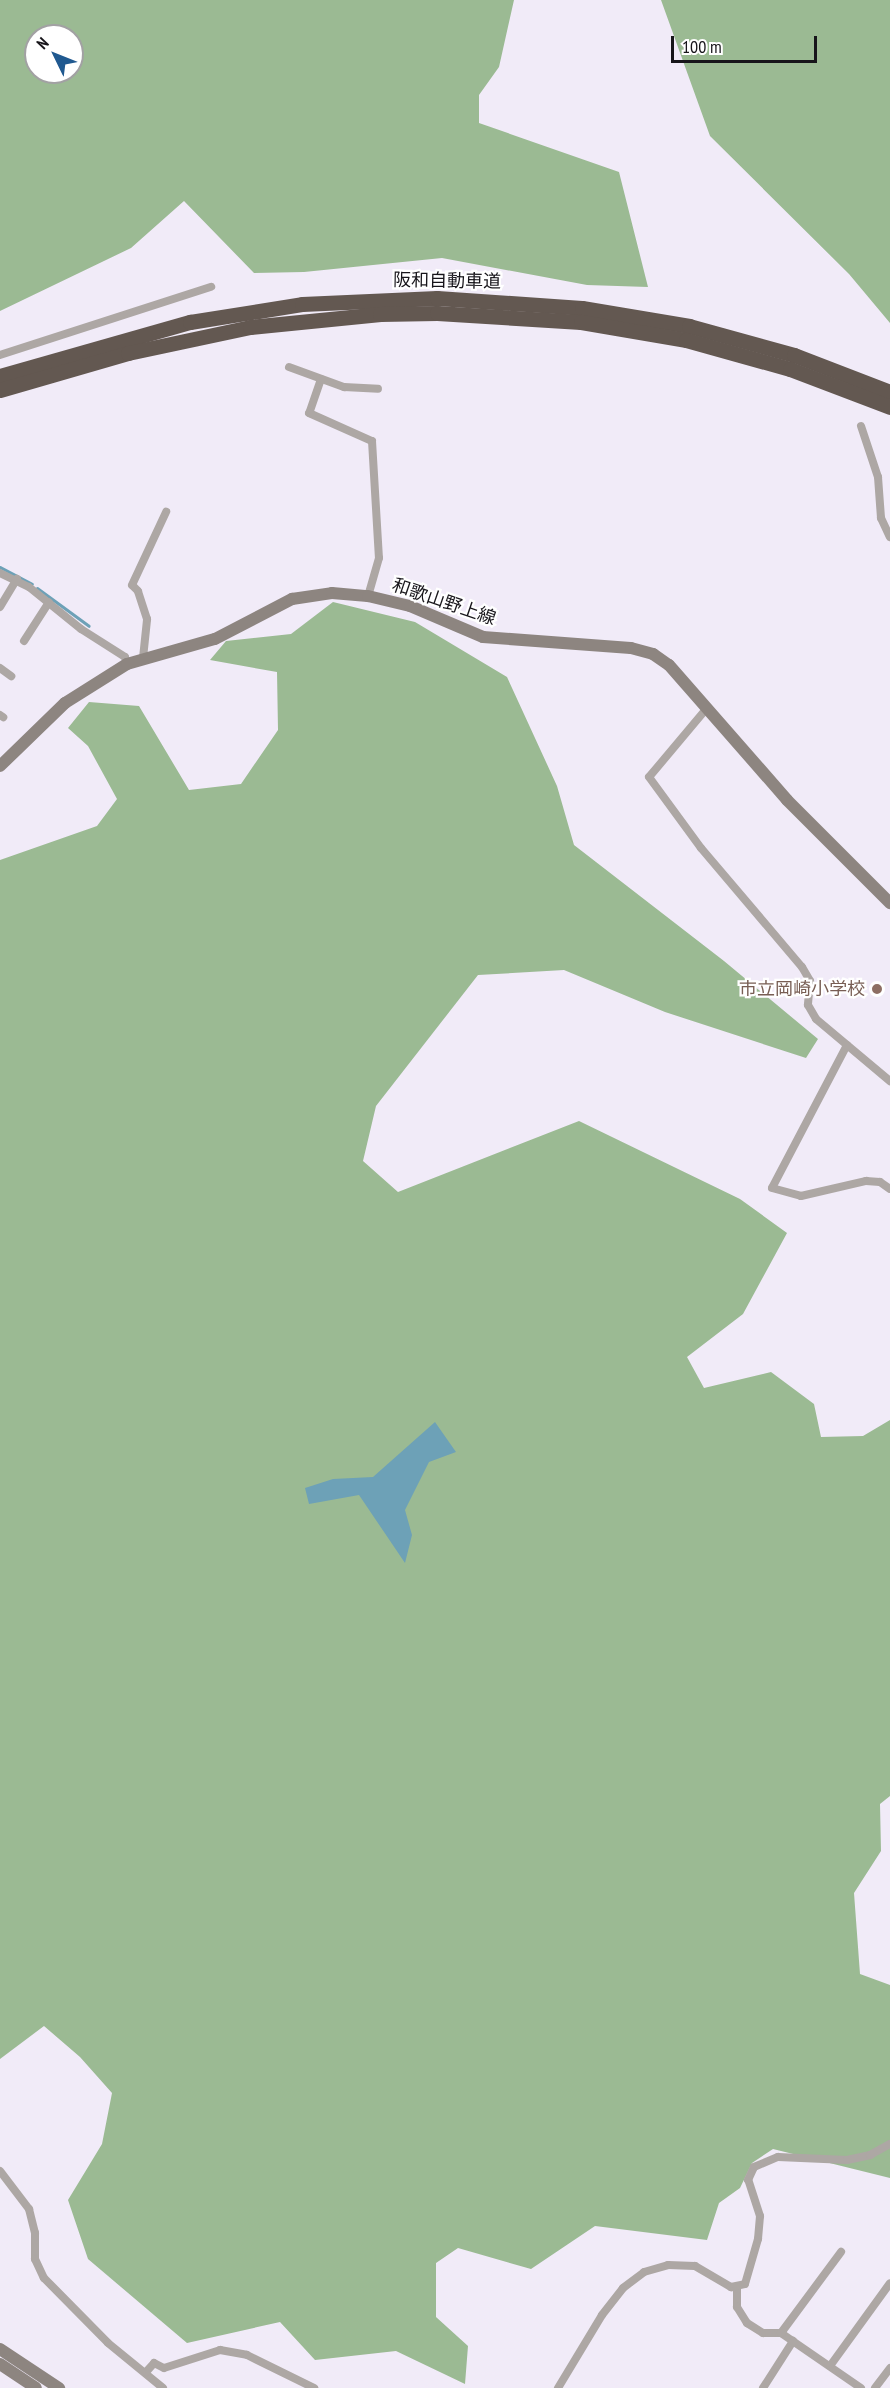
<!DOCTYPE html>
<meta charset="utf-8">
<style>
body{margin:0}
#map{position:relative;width:890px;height:2388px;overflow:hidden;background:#f1ebf8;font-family:"PT Sans Narrow","Noto Sans JP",sans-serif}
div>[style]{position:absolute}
.forest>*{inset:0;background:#9bba93}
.water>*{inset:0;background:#6da1b7}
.stream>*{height:3px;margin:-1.5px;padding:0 1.5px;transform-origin:1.5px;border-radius:1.5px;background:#6da1b7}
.street>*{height:8px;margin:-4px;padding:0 4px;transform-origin:4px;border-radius:4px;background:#ada7a4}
.secondary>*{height:12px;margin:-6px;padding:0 6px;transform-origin:6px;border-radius:6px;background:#8d8580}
.highway>*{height:15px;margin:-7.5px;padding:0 7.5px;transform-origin:7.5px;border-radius:7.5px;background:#635851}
.dots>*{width:16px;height:16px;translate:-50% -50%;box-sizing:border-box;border:3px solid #fff;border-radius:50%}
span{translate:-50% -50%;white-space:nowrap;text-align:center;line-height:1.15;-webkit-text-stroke:4.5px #fff;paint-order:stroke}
.street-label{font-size:18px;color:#17151a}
.education-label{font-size:18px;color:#785e54}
.right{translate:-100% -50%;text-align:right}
.north{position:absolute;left:24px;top:24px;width:60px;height:60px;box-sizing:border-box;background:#fff;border:2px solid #a2a1a3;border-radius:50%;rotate:313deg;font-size:16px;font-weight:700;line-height:24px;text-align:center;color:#17151a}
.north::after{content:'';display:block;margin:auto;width:21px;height:27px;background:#205990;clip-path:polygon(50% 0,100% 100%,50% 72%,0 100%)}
.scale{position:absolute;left:671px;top:36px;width:146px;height:27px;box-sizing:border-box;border:3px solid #17151a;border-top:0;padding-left:8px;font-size:18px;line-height:21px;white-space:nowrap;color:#17151a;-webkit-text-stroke:4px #fff;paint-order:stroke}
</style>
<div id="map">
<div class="forest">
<i style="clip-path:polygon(evenodd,0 0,514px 0,499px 67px,479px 95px,479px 123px,619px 172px,648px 287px,587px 285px,442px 258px,304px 272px,254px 273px,184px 201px,131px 248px,0 311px,0 0,36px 36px,72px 36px,72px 72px,36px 72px,36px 36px)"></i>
<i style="clip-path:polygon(661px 0,890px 0,890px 323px,849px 274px,710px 136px)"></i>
<i style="clip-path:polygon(333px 602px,415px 622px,507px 677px,557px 786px,574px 845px,724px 961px,818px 1039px,806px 1058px,665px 1012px,564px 970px,478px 975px,376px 1106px,363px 1161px,398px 1192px,579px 1121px,740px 1199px,787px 1233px,743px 1314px,687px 1357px,704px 1388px,771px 1372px,814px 1404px,821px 1437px,863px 1436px,890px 1420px,890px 1796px,880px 1804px,881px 1851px,854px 1893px,860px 1974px,890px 1985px,890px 2178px,773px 2149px,752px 2163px,740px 2188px,719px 2203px,707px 2240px,595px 2226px,531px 2269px,458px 2248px,436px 2263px,436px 2317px,468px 2346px,465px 2384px,396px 2351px,315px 2360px,280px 2322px,187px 2343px,88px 2259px,68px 2200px,102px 2144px,112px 2093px,80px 2057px,44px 2026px,0 2059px,0 860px,97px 826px,117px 799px,88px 746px,68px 728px,89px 702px,139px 706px,189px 790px,241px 784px,278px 730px,277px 672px,210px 660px,226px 641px,291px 634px)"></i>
</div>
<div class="water">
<i style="clip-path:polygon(435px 1422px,456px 1452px,429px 1462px,405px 1510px,412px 1535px,405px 1563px,359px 1495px,309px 1504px,305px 1488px,333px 1479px,373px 1477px)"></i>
</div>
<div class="stream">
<i style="left:0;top:567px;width:36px;rotate:28deg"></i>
<i style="left:37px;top:588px;width:64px;rotate:36.2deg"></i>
</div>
<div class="street">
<i style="left:0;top:355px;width:222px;rotate:-17.9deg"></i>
<i style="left:289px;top:367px;width:59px;rotate:20deg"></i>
<i style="left:344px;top:387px;width:34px;rotate:3deg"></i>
<i style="left:321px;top:379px;width:36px;rotate:109deg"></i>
<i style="left:309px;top:413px;width:69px;rotate:24deg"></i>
<i style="left:372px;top:441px;width:117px;rotate:86.6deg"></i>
<i style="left:379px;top:558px;width:40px;rotate:106deg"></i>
<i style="left:861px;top:426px;width:54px;rotate:71.6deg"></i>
<i style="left:878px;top:477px;width:41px;rotate:85.8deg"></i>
<i style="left:881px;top:518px;width:21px;rotate:65deg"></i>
<i style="left:0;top:573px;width:32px;rotate:26deg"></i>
<i style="left:29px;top:587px;width:67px;rotate:38.9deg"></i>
<i style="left:81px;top:629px;width:52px;rotate:32.5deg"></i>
<i style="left:125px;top:657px;width:7px;rotate:74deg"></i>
<i style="left:0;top:607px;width:33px;rotate:-59deg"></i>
<i style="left:24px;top:641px;width:46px;rotate:-57.3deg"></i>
<i style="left:143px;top:658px;width:39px;rotate:-84deg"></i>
<i style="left:147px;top:619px;width:29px;rotate:-108deg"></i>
<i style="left:138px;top:591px;width:8px;rotate:-135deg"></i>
<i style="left:132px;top:585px;width:81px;rotate:-65deg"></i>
<i style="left:0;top:668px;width:14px;rotate:36deg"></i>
<i style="left:707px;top:708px;width:90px;rotate:130deg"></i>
<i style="left:649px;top:777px;width:88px;rotate:53.8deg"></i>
<i style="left:701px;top:848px;width:156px;rotate:49.7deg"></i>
<i style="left:802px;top:967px;width:16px;rotate:60deg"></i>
<i style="left:810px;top:981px;width:24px;rotate:95deg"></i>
<i style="left:808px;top:1005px;width:16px;rotate:60deg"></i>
<i style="left:816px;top:1019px;width:97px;rotate:40deg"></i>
<i style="left:0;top:715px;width:4px;rotate:34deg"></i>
<i style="left:847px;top:1045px;width:161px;rotate:117.7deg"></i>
<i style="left:772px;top:1188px;width:30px;rotate:15deg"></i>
<i style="left:801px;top:1196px;width:67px;rotate:-13deg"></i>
<i style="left:866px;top:1181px;width:14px;rotate:4deg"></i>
<i style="left:880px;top:1182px;width:12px;rotate:35deg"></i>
<i style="left:0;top:2171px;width:48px;rotate:52.7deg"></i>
<i style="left:29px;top:2209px;width:25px;rotate:76deg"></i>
<i style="left:35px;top:2233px;width:26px;rotate:90deg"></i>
<i style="left:35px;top:2259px;width:21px;rotate:65deg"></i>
<i style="left:44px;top:2278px;width:91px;rotate:45.4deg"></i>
<i style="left:108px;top:2343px;width:71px;rotate:39.3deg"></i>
<i style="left:737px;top:2288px;width:19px;rotate:90deg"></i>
<i style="left:737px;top:2307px;width:19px;rotate:58deg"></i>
<i style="left:747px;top:2323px;width:19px;rotate:32deg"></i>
<i style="left:763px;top:2333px;width:18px"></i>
<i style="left:781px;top:2333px;width:97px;rotate:34.5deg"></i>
<i style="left:781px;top:2333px;width:101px;rotate:-53.5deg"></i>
<i style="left:830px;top:2366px;width:102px;rotate:-54.1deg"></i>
<i style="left:146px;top:2372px;width:12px;rotate:-48deg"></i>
<i style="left:154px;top:2363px;width:11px;rotate:27deg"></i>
<i style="left:164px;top:2368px;width:59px;rotate:-17.8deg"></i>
<i style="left:220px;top:2350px;width:27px;rotate:10deg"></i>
<i style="left:247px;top:2355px;width:75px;rotate:26.2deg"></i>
<i style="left:558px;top:2388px;width:85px;rotate:-58.9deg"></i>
<i style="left:602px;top:2315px;width:34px;rotate:-52deg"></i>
<i style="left:623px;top:2288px;width:26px;rotate:-37deg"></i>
<i style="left:644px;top:2272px;width:25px;rotate:-16deg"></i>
<i style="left:668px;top:2265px;width:27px;rotate:2deg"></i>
<i style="left:695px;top:2266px;width:42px;rotate:30.3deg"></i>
<i style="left:731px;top:2287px;width:14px;rotate:-12deg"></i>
<i style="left:745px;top:2284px;width:47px;rotate:-73.9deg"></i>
<i style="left:758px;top:2239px;width:23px;rotate:-85deg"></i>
<i style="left:760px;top:2216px;width:38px;rotate:-108deg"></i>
<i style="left:748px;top:2180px;width:14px;rotate:-65deg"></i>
<i style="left:754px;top:2167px;width:26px;rotate:-23deg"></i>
<i style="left:778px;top:2157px;width:69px;rotate:2.5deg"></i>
<i style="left:847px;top:2160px;width:24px;rotate:-12deg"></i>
<i style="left:870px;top:2155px;width:23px;rotate:-29deg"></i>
<i style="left:763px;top:2388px;width:56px;rotate:-57.4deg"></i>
<i style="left:875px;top:2388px;width:25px;rotate:-53deg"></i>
</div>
<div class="secondary">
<i style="left:0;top:766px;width:91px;rotate:-44.1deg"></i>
<i style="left:65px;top:703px;width:73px;rotate:-32.2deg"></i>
<i style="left:127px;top:664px;width:91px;rotate:-15.9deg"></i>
<i style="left:215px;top:639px;width:87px;rotate:-27.5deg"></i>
<i style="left:292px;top:599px;width:40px;rotate:-8.5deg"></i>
<i style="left:332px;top:593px;width:36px;rotate:5deg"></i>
<i style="left:368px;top:596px;width:43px;rotate:13.4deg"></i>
<i style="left:410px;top:606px;width:79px;rotate:23deg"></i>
<i style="left:483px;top:637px;width:148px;rotate:4.3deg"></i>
<i style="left:631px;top:648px;width:23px;rotate:15deg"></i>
<i style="left:653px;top:654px;width:19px;rotate:35deg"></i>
<i style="left:669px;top:665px;width:179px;rotate:48.8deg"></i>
<i style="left:787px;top:800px;width:146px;rotate:45deg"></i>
<i style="left:0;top:2349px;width:71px;rotate:33.5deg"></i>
<i style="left:0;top:2364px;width:43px;rotate:33.7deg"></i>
</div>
<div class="highway">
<i style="left:0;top:376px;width:198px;rotate:-15.9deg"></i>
<i style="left:190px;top:322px;width:113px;rotate:-9.1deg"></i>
<i style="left:302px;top:304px;width:135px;rotate:-2.5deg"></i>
<i style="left:437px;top:298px;width:145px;rotate:3.9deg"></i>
<i style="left:582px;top:308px;width:109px;rotate:9.5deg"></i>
<i style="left:689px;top:326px;width:109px;rotate:15.4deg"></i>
<i style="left:794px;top:355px;width:103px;rotate:21.1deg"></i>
<i style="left:0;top:390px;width:133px;rotate:-16.1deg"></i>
<i style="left:128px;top:353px;width:125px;rotate:-12deg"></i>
<i style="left:250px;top:327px;width:131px;rotate:-5.7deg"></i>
<i style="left:380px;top:314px;width:57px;rotate:-1deg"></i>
<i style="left:437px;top:313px;width:144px;rotate:3.6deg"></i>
<i style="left:581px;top:322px;width:107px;rotate:9.7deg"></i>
<i style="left:686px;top:340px;width:108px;rotate:15.6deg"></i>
<i style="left:790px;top:369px;width:107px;rotate:20.8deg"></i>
</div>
<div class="dots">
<i style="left:877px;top:989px;background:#8d6e63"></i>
</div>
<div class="street-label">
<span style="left:447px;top:281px;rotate:1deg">阪和自動車道</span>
<span style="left:444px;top:602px;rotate:19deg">和歌山野上線</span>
</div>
<div class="education-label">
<span class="right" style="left:865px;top:989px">市立岡崎小学校</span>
</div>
<div class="north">N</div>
<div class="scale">100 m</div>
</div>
